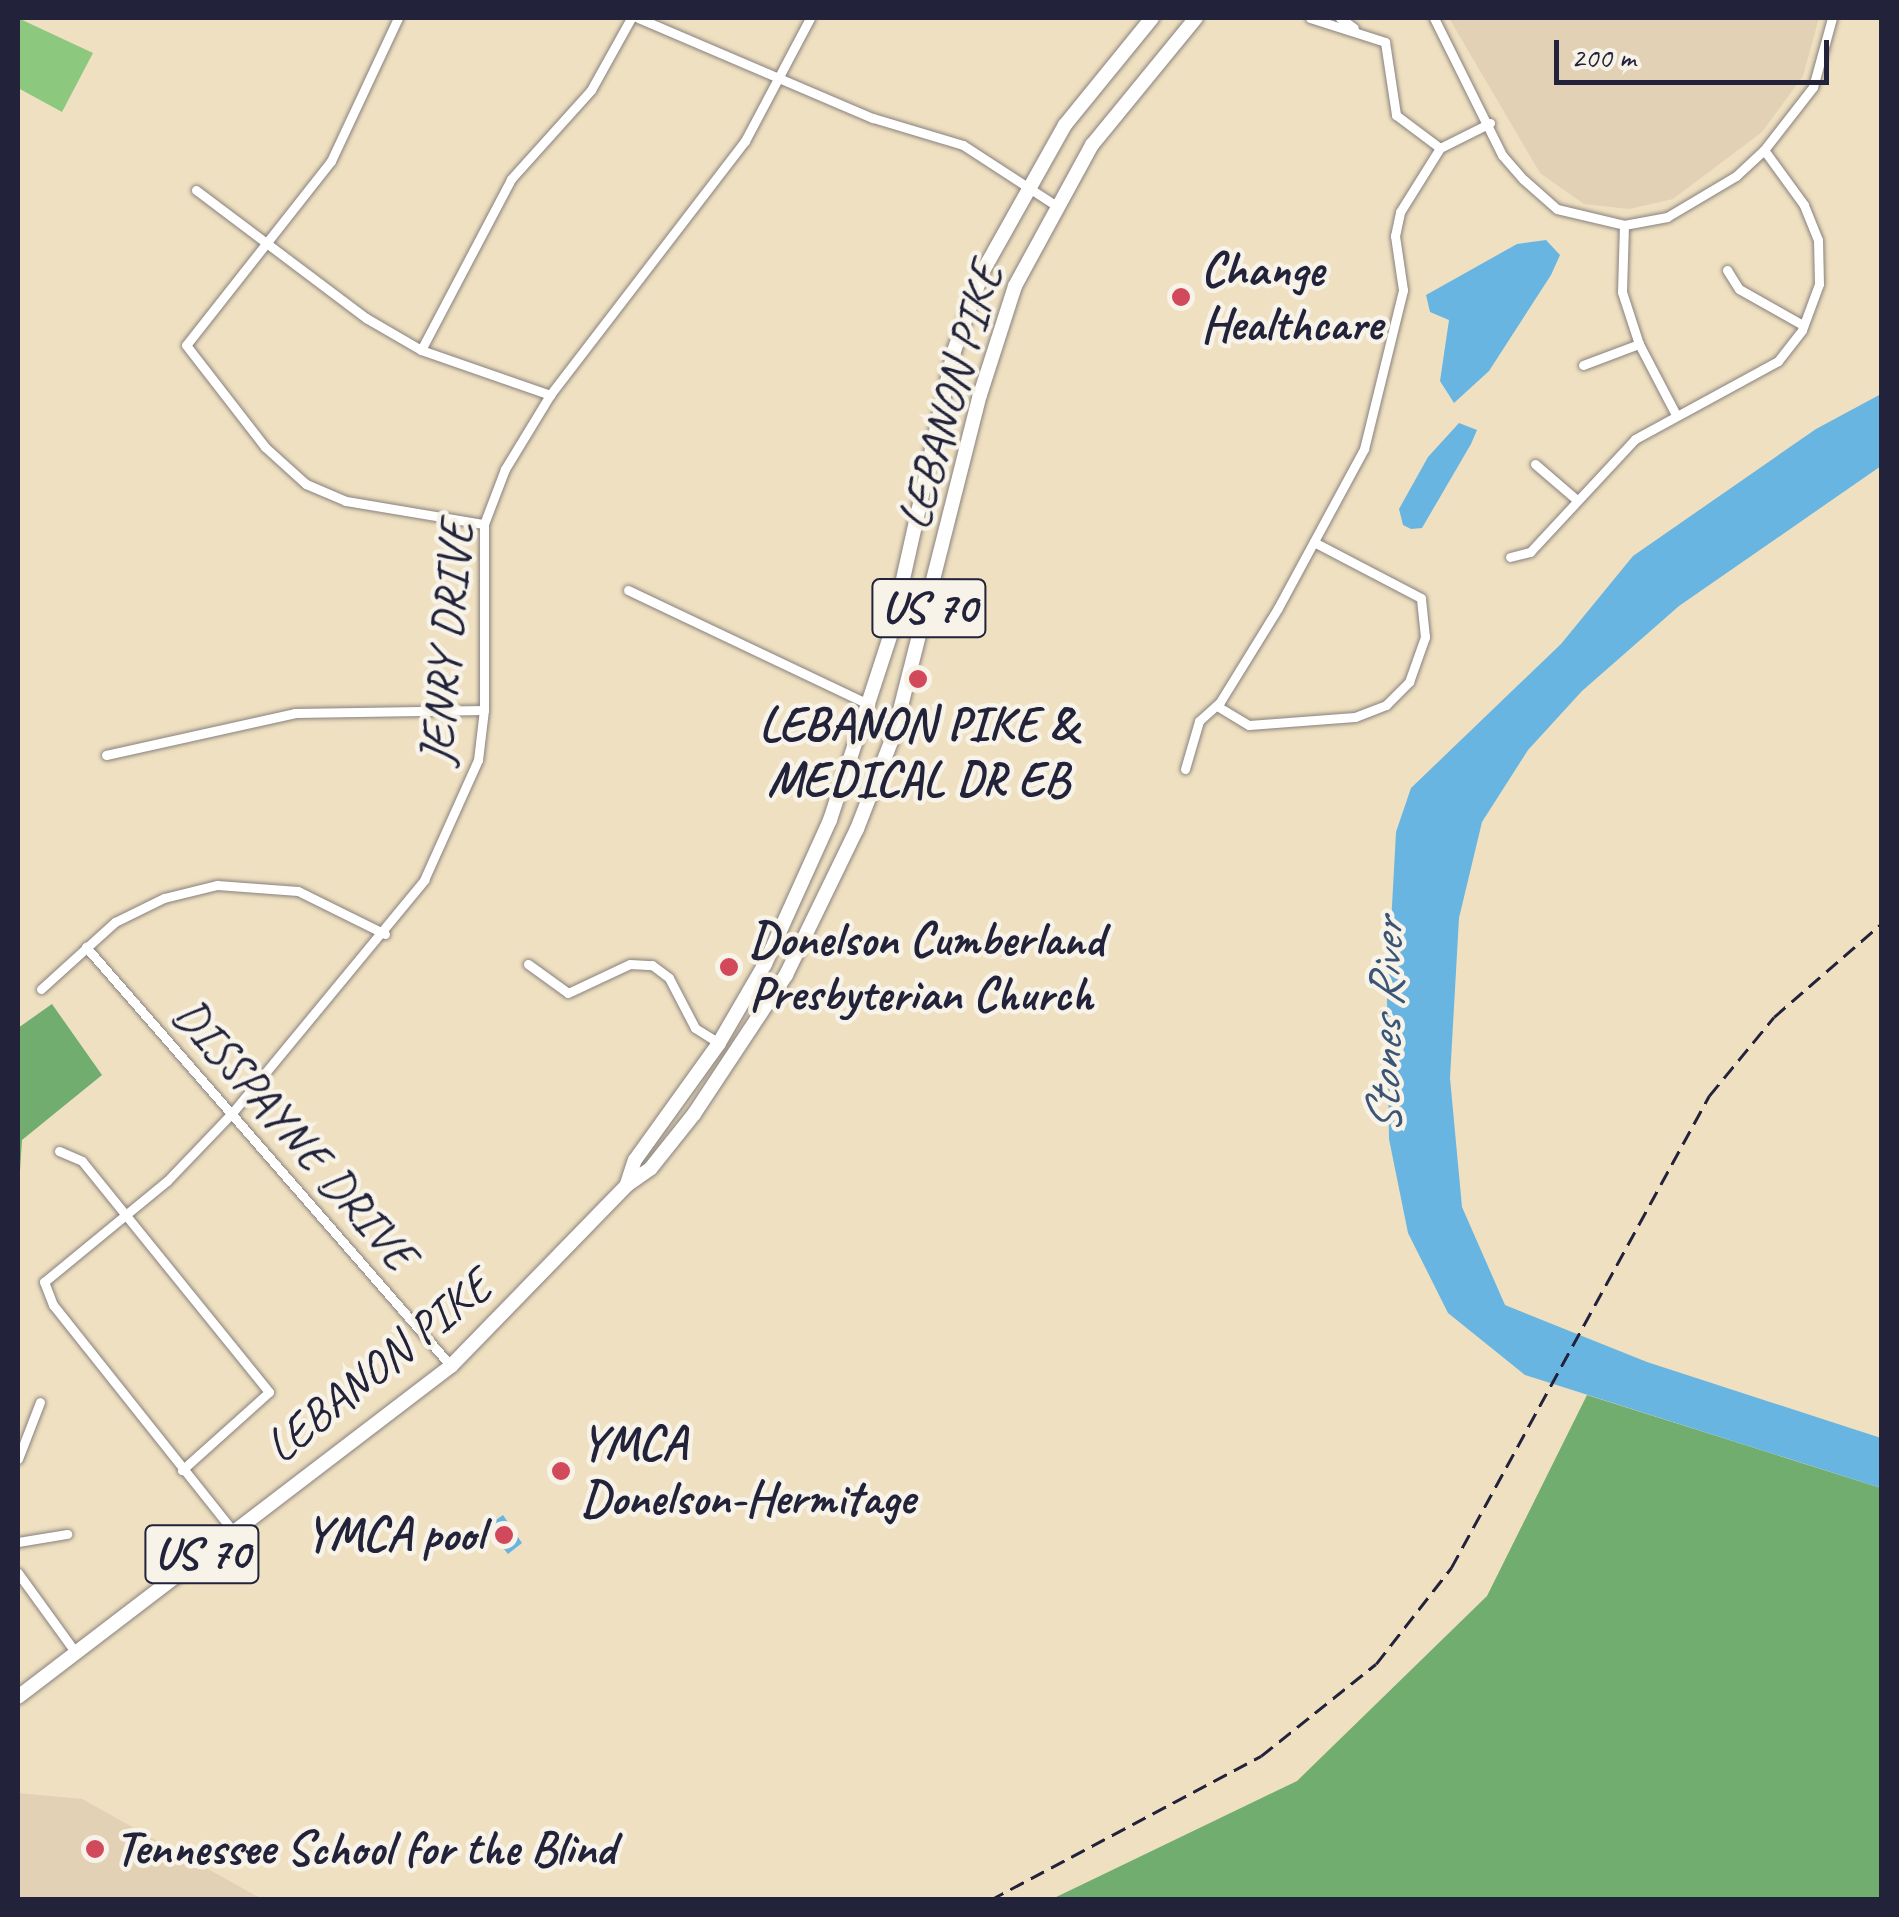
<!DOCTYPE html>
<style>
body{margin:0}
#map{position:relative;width:1899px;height:1917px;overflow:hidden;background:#efe0c1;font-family:Caveat,sans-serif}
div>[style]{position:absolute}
.built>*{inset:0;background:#e2d1b5}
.green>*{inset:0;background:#8cc97f}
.forest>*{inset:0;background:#71ad6e}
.water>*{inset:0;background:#68b5e1}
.roads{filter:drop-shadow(0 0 2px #88817e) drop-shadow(0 0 2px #88817e)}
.street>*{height:9px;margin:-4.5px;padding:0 4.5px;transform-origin:4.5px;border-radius:4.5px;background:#fff}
.primary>*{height:14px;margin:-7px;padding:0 7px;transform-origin:7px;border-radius:7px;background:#fff}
.rail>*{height:2.5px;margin-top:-1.25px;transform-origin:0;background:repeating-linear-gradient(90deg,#22223b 0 15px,transparent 0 23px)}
.dots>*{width:28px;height:28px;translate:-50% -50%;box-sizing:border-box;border:5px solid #f7f3e8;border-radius:50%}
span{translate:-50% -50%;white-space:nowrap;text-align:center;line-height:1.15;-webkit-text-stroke:9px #f7f3e8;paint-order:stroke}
.shield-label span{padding:2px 8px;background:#f7f3e8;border:2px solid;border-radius:8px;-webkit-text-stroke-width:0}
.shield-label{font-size:45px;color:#22223b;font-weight:700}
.poi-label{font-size:48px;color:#22223b;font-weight:700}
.left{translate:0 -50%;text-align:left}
.right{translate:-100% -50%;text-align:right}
.street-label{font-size:48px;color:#22223b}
.water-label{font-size:50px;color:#3a5575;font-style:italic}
.frame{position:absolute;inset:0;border:20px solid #22223b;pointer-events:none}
.scale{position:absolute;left:1554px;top:40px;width:275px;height:45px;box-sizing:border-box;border:5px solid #22223b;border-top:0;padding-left:12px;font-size:30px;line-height:35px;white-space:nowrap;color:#22223b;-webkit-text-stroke:8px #f7f3e8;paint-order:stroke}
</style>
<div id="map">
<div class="built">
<i style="clip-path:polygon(1449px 18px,1819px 18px,1803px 76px,1762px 132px,1673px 199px,1629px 209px,1584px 204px,1540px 173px)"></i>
<i style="clip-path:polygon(18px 1793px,82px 1799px,262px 1899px,18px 1899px)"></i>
</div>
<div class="green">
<i style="clip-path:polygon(18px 18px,93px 53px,62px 112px,18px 88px)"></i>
</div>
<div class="forest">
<i style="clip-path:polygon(52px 1004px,102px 1075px,22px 1140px,18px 1202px,18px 1028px)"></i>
<i style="clip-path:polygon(1587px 1395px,1881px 1488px,1881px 1899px,1050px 1900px,1297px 1781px,1487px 1596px)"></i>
</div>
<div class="water">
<i style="clip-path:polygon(1546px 240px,1560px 255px,1551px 275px,1489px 371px,1454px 403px,1440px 381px,1449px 320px,1430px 312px,1426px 295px,1517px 244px)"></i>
<i style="clip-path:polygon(1881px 394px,1881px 466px,1679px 606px,1582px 691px,1528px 750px,1482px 822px,1459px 918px,1450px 1078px,1462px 1207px,1505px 1305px,1647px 1362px,1881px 1438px,1881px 1488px,1525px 1375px,1448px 1313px,1408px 1233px,1389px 1139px,1387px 998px,1396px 832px,1411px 788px,1561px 644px,1633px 556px,1816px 429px)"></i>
<i style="clip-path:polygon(1459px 423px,1477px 430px,1471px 444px,1422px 528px,1411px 529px,1403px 525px,1399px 509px,1428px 457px)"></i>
<i style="clip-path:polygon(503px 1515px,522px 1543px,508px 1554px,486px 1527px)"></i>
</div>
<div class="roads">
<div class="street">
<i style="left:398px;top:18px;width:158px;rotate:115.1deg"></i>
<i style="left:331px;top:161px;width:234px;rotate:128.2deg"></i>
<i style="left:186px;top:345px;width:129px;rotate:52.2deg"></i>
<i style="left:265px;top:447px;width:55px;rotate:42.1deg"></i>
<i style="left:306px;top:484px;width:43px;rotate:23deg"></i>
<i style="left:346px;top:501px;width:140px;rotate:9.5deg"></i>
<i style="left:638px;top:18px;width:255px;rotate:23.1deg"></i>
<i style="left:873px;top:118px;width:94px;rotate:16.7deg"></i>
<i style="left:963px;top:145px;width:110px;rotate:33.1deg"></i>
<i style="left:1310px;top:18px;width:79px;rotate:17.7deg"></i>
<i style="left:1385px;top:42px;width:74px;rotate:81.4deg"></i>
<i style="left:1396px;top:115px;width:55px;rotate:36.9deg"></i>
<i style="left:1340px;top:18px;width:17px;rotate:36deg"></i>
<i style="left:1434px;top:18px;width:153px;rotate:63.6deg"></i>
<i style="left:1502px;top:155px;width:32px;rotate:49deg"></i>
<i style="left:1523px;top:179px;width:45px;rotate:41.4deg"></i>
<i style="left:1557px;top:209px;width:69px;rotate:13.4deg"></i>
<i style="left:1624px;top:225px;width:44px;rotate:-10.5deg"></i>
<i style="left:1667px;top:217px;width:80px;rotate:-30.7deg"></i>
<i style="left:1736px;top:176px;width:38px;rotate:-43deg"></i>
<i style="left:1764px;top:150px;width:80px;rotate:-52.1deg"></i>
<i style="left:1813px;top:87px;width:72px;rotate:-74.6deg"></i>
<i style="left:196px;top:190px;width:213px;rotate:37deg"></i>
<i style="left:366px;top:318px;width:64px;rotate:30.2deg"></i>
<i style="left:421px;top:350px;width:137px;rotate:19.2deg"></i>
<i style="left:1624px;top:225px;width:67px;rotate:91.7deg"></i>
<i style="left:1622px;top:292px;width:55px;rotate:71.9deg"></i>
<i style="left:1639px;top:344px;width:78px;rotate:62.4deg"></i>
<i style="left:1727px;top:270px;width:22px;rotate:58deg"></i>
<i style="left:1739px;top:289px;width:73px;rotate:29.4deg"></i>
<i style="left:421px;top:350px;width:193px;rotate:-62.2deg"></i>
<i style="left:511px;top:179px;width:120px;rotate:-48deg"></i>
<i style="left:591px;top:90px;width:82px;rotate:-60.9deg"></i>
<i style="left:1583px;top:365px;width:60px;rotate:-20.6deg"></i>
<i style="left:1535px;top:464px;width:55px;rotate:40.6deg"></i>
<i style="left:1510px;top:557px;width:21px;rotate:-14deg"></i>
<i style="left:1530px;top:552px;width:154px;rotate:-47.1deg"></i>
<i style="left:1635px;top:439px;width:163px;rotate:-28.6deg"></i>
<i style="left:1778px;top:361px;width:39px;rotate:-52deg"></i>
<i style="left:1802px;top:330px;width:49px;rotate:-69.7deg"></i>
<i style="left:1819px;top:284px;width:44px;rotate:-91.3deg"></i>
<i style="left:1818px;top:240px;width:38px;rotate:-112deg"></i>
<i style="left:1804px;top:205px;width:68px;rotate:-126deg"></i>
<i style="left:628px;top:590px;width:268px;rotate:25.4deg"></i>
<i style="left:1217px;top:706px;width:37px;rotate:31deg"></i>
<i style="left:1249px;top:725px;width:106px;rotate:-4.3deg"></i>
<i style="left:1355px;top:717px;width:33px;rotate:-21deg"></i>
<i style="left:1386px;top:705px;width:33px;rotate:-45deg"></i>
<i style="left:1409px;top:682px;width:48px;rotate:-70.4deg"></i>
<i style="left:1425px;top:637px;width:39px;rotate:-96deg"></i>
<i style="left:1421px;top:598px;width:121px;rotate:-152.4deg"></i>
<i style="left:106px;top:755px;width:194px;rotate:-12.5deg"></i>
<i style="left:295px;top:713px;width:189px;rotate:-0.9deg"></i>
<i style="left:1185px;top:769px;width:50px;rotate:-73.7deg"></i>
<i style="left:1199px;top:721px;width:28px;rotate:-42deg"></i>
<i style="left:1220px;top:702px;width:110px;rotate:-58.3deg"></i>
<i style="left:1278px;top:608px;width:181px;rotate:-61.6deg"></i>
<i style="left:1364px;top:449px;width:164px;rotate:-76.2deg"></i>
<i style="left:1403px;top:290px;width:55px;rotate:-98.4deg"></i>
<i style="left:1395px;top:236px;width:25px;rotate:-78deg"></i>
<i style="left:1400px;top:212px;width:75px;rotate:-58deg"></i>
<i style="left:1440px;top:148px;width:56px;rotate:-26.6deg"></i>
<i style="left:86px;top:947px;width:556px;rotate:48.94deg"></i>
<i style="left:528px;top:964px;width:49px;rotate:35.9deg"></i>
<i style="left:568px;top:993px;width:68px;rotate:-25.1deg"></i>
<i style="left:630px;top:964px;width:22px;rotate:3deg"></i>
<i style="left:652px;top:965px;width:21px;rotate:37deg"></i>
<i style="left:669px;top:978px;width:56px;rotate:62.5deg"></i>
<i style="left:695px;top:1028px;width:28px;rotate:32deg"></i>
<i style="left:41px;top:989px;width:100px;rotate:-42.2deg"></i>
<i style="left:115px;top:922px;width:55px;rotate:-26.1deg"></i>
<i style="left:164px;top:898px;width:55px;rotate:-13.8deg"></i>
<i style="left:217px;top:885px;width:81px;rotate:4.2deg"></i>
<i style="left:298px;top:891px;width:97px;rotate:26.3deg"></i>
<i style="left:59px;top:1151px;width:25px;rotate:23deg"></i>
<i style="left:82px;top:1161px;width:297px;rotate:51deg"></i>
<i style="left:269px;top:1392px;width:117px;rotate:138.1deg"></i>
<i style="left:18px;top:1459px;width:61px;rotate:-68.9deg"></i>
<i style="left:233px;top:1531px;width:289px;rotate:-128.5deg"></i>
<i style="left:53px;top:1305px;width:25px;rotate:-111deg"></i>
<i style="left:44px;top:1282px;width:159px;rotate:-39.4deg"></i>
<i style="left:167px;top:1181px;width:95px;rotate:-46.3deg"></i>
<i style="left:233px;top:1112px;width:301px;rotate:-50.5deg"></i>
<i style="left:424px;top:880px;width:132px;rotate:-65.8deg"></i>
<i style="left:478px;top:760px;width:50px;rotate:-83.2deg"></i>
<i style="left:484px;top:710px;width:186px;rotate:-90deg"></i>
<i style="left:484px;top:524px;width:59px;rotate:-69.1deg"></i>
<i style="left:505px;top:469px;width:87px;rotate:-58.7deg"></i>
<i style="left:550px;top:395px;width:320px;rotate:-52.5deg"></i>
<i style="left:745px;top:141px;width:139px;rotate:-62.1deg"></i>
<i style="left:18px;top:1542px;width:50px;rotate:-9.3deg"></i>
<i style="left:18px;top:1573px;width:99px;rotate:54.1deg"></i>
</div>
<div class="primary">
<i style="left:865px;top:721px;width:32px;rotate:24deg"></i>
<i style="left:627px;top:1184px;width:25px;rotate:-72deg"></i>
<i style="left:635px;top:1160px;width:144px;rotate:-54.3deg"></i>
<i style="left:719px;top:1043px;width:91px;rotate:-59.8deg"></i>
<i style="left:765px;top:964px;width:158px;rotate:-65.7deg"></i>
<i style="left:830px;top:820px;width:197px;rotate:-71.9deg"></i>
<i style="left:891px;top:633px;width:289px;rotate:-77.4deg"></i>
<i style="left:954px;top:351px;width:85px;rotate:-70.1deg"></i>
<i style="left:983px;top:271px;width:167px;rotate:-60.7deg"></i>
<i style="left:1065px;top:125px;width:138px;rotate:-50.9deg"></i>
<i style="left:18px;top:1697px;width:545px;rotate:-37.4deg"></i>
<i style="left:451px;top:1366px;width:252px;rotate:-45.8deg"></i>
<i style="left:627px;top:1185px;width:29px;rotate:-35deg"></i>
<i style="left:651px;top:1168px;width:69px;rotate:-51.5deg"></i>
<i style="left:694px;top:1114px;width:167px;rotate:-56.5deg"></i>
<i style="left:786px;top:975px;width:162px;rotate:-64.1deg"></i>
<i style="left:857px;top:829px;width:102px;rotate:-68.7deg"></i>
<i style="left:894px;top:734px;width:350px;rotate:-75.8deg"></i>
<i style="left:980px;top:395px;width:114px;rotate:-72.2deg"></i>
<i style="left:1015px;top:286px;width:161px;rotate:-61.4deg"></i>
<i style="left:1092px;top:145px;width:164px;rotate:-50.7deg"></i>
</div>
</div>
<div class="rail">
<i style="left:990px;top:1900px;width:307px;rotate:-28deg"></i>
<i style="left:1261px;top:1756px;width:147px;rotate:-38.7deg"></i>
<i style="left:1376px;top:1664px;width:122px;rotate:-52deg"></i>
<i style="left:1451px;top:1568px;width:538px;rotate:-61.34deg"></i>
<i style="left:1709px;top:1096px;width:102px;rotate:-50.6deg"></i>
<i style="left:1774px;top:1017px;width:143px;rotate:-41deg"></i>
</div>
<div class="dots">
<i style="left:1181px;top:297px;background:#d1495b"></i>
<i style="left:918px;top:679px;background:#d1495b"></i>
<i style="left:729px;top:967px;background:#d1495b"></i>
<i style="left:561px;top:1471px;background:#d1495b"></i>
<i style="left:504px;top:1535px;background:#d1495b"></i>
<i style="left:95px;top:1849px;background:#d1495b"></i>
</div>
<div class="shield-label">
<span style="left:929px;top:608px">US 70</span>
<span style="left:202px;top:1554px">US 70</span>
</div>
<div class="poi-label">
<span class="left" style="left:1201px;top:297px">Change<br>Healthcare</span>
<span style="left:918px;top:752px">LEBANON PIKE &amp;<br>MEDICAL DR EB</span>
<span class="left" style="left:749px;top:967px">Donelson Cumberland<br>Presbyterian Church</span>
<span class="left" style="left:581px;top:1471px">YMCA<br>Donelson-Hermitage</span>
<span class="right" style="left:484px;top:1535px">YMCA pool</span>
<span class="left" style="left:115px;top:1849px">Tennessee School for the Blind</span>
</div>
<div class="street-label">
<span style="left:950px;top:396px;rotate:-74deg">LEBANON PIKE</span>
<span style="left:446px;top:643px;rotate:-85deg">JENRY DRIVE</span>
<span style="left:295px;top:1134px;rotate:49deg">DISSPAYNE DRIVE</span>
<span style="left:378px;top:1366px;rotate:-39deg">LEBANON PIKE</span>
</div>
<div class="water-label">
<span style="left:1385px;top:1027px;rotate:-89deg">Stones River</span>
</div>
<div class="frame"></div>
<div class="scale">200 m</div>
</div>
